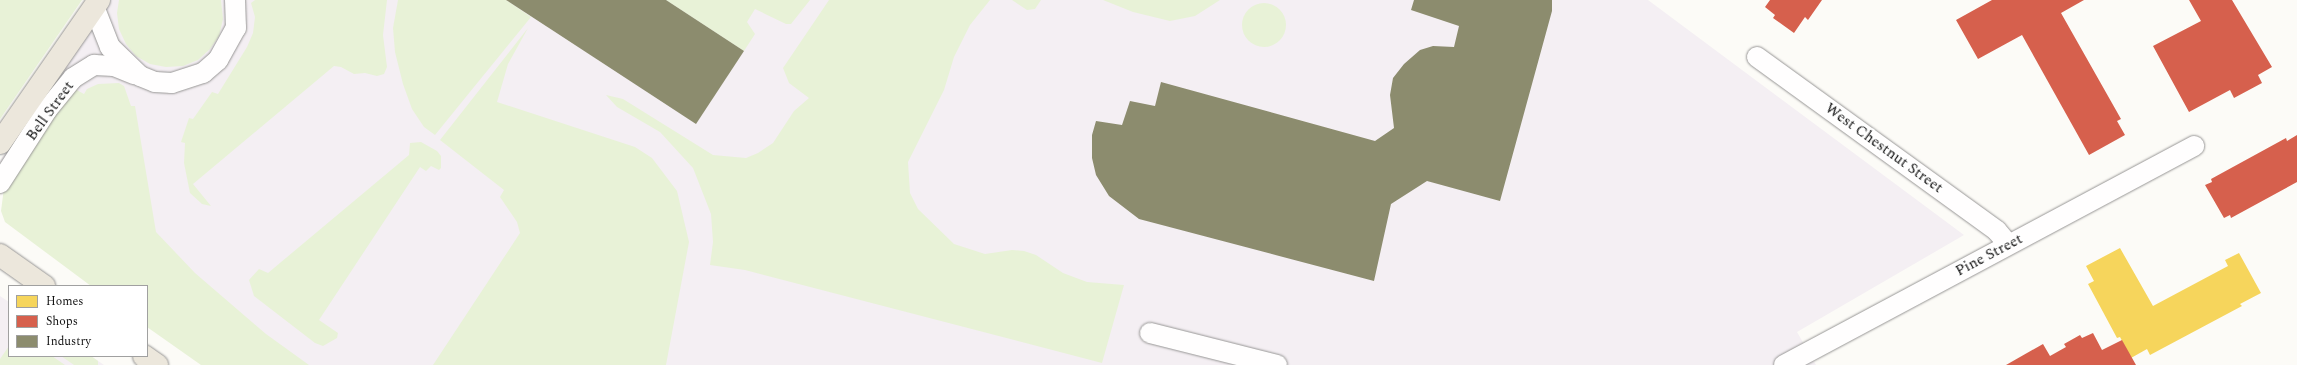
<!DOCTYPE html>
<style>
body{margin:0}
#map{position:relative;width:2297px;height:365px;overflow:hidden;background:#fcfbf7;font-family:Spectral,serif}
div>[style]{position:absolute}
.industrial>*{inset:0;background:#f4eff3}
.green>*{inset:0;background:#e8f2d7}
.round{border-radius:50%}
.homes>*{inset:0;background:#f6d55c}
.shops>*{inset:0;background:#d6604d}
.industry>*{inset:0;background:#8c8c6e}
.roads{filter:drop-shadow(0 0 1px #979695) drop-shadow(0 0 1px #979695)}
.minor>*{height:20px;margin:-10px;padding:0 10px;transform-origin:10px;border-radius:10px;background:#fffefe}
.major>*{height:22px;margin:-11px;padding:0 11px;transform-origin:11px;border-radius:11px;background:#ece7dc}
span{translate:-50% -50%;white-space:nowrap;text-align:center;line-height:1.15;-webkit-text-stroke:4px #fff;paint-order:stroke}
.street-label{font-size:15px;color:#111}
.legend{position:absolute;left:8px;top:285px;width:140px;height:72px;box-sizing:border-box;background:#fff;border:1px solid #a0a0a0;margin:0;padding:5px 7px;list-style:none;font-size:12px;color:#111}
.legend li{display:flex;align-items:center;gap:8px;height:20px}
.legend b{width:20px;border:1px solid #a0a0a0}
</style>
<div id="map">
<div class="industrial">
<i style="clip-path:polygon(103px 0,1648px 0,1964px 235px,1797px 332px,1816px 365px,237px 365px,147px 286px,0 186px,0 161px)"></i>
<i style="clip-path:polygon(0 296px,9px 302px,9px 356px,91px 356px,104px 365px,0 365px)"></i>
</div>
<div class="green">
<i style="clip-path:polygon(0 0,82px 0,0 119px)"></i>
<i style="clip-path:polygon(119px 0,221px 0,223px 19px,219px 36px,210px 49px,198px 60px,183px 66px,166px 67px,150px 64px,136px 56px,126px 44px,119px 29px,117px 13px)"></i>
<i style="clip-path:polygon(255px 0,387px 0,383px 35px,387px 67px,384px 74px,377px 76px,365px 73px,354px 74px,341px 67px,334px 66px,193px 184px,211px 206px,202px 204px,190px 193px,184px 163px,185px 143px,181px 142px,189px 118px,193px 119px,212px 92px,218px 94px,247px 47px,253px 33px,255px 17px,251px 3px)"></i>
<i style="clip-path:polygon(398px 0,506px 0,531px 17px,435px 135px,424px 127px,412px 109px,403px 84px,395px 52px,393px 28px)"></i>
<i style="clip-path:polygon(666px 0,810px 0,791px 24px,786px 24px,755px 9px,747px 22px,755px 34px,744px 51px)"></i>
<i style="clip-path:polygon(829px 0,990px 0,970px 25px,954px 57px,944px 90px,908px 162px,910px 193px,918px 209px,954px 244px,985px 254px,1012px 250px,1024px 251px,1036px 255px,1063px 273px,1087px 282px,1124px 285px,1102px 363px,745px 270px,710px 265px,713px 242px,711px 214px,693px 168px,660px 132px,617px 107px,606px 95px,623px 99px,713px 155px,746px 158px,758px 153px,773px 143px,794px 111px,809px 98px,789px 83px,783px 68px)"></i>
<i style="clip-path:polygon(1012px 0,1041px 0,1035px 9px,1027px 10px)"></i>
<i style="clip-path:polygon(1103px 0,1220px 0,1195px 16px,1170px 21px,1133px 12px)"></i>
<i class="round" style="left:1242px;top:3px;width:44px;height:44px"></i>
<i style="clip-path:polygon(528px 28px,508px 64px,497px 102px,635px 147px,652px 158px,677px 191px,689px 242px,666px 365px,433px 365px,520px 233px,517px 222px,500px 197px,504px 190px,440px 140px)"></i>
<i style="clip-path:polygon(119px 83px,124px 86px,131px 106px,135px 106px,156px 232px,195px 273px,266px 334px,309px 365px,201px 365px,147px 327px,147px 286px,91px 286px,5px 222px,1px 211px,4px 188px,73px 88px,84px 94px,87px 89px,98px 84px)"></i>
<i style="clip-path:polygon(421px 142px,437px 151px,441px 156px,441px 168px,439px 170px,431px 166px,426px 171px,420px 167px,319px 320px,338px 333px,337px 338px,323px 346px,315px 343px,254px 296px,249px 280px,259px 269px,268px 273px,409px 155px,410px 143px)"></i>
<i style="clip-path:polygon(9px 346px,9px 356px,52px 356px,65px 365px,0 365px,0 359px)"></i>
<i style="clip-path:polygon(61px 356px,91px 356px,98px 361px,98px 365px,74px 365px)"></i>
</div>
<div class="homes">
<i style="clip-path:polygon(2120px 248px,2153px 306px,2228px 266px,2225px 260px,2239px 253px,2261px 293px,2240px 304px,2242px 306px,2150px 355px,2147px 349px,2131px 358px,2120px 337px,2117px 338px,2088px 284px,2094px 281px,2086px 266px)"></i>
</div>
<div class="shops">
<i style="clip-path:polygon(1770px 0,1822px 0,1808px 20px,1805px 17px,1794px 33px,1773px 18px,1775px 15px,1765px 7px)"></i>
<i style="clip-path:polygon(1992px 0,2084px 0,2061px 13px,2121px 119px,2117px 121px,2125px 135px,2089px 155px,2022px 35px,1978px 59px,1956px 20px)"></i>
<i style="clip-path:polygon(2189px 0,2232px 0,2272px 67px,2258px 75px,2262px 83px,2234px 98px,2230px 90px,2189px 112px,2153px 46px,2201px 21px)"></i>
<i style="clip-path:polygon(2297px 135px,2297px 182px,2231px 218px,2230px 215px,2224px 218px,2205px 185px,2212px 182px,2211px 179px,2286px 138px,2287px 141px)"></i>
<i style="clip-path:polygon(2093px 333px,2102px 350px,2122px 340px,2136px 365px,2006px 365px,2043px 344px,2050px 356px,2066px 347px,2064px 344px,2080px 335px,2082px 338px)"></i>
</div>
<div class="industry">
<i style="clip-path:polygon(506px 0,666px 0,744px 51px,696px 124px)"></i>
<i style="clip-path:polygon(1414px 0,1552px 0,1552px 11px,1500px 201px,1427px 181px,1391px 204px,1374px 281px,1139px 219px,1109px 196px,1096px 175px,1092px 158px,1092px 135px,1096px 121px,1122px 125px,1130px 101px,1155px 106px,1161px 82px,1375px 141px,1394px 128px,1390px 95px,1393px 78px,1404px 64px,1420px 50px,1433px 46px,1454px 47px,1459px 26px,1411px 10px)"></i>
</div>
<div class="roads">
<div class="minor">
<i style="left:95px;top:9px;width:41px;rotate:68.5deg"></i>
<i style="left:110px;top:47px;width:42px;rotate:44deg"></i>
<i style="left:140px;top:76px;width:16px;rotate:22deg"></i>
<i style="left:155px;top:82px;width:17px;rotate:3deg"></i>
<i style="left:172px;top:83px;width:33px;rotate:-18deg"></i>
<i style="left:203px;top:73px;width:20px;rotate:-41deg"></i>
<i style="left:218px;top:60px;width:37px;rotate:-61deg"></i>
<i style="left:236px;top:28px;width:28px;rotate:-92deg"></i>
<i style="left:1757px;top:57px;width:296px;rotate:35.9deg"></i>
<i style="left:1997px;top:231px;width:17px;rotate:50deg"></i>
<i style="left:0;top:183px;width:87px;rotate:-57.2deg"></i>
<i style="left:47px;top:110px;width:41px;rotate:-50.9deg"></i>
<i style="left:73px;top:78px;width:25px;rotate:-32deg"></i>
<i style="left:94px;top:65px;width:20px;rotate:3deg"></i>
<i style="left:114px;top:66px;width:22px;rotate:22deg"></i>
<i style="left:1150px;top:333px;width:131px;rotate:14.1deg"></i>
<i style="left:1784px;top:365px;width:465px;rotate:-28.1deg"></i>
</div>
<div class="major">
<i style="left:0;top:143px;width:174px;rotate:-55.3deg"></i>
<i style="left:0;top:255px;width:54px;rotate:35.2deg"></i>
<i style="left:144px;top:356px;width:16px;rotate:35deg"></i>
</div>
</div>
<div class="street-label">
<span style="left:50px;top:111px;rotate:-54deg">Bell Street</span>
<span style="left:1884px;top:148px;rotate:36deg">West Chestnut Street</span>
<span style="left:1989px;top:255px;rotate:-28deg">Pine Street</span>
</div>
<ul class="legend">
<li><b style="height:11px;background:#f6d55c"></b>Homes</li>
<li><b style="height:11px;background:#d6604d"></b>Shops</li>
<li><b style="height:11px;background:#8c8c6e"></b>Industry</li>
</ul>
</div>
